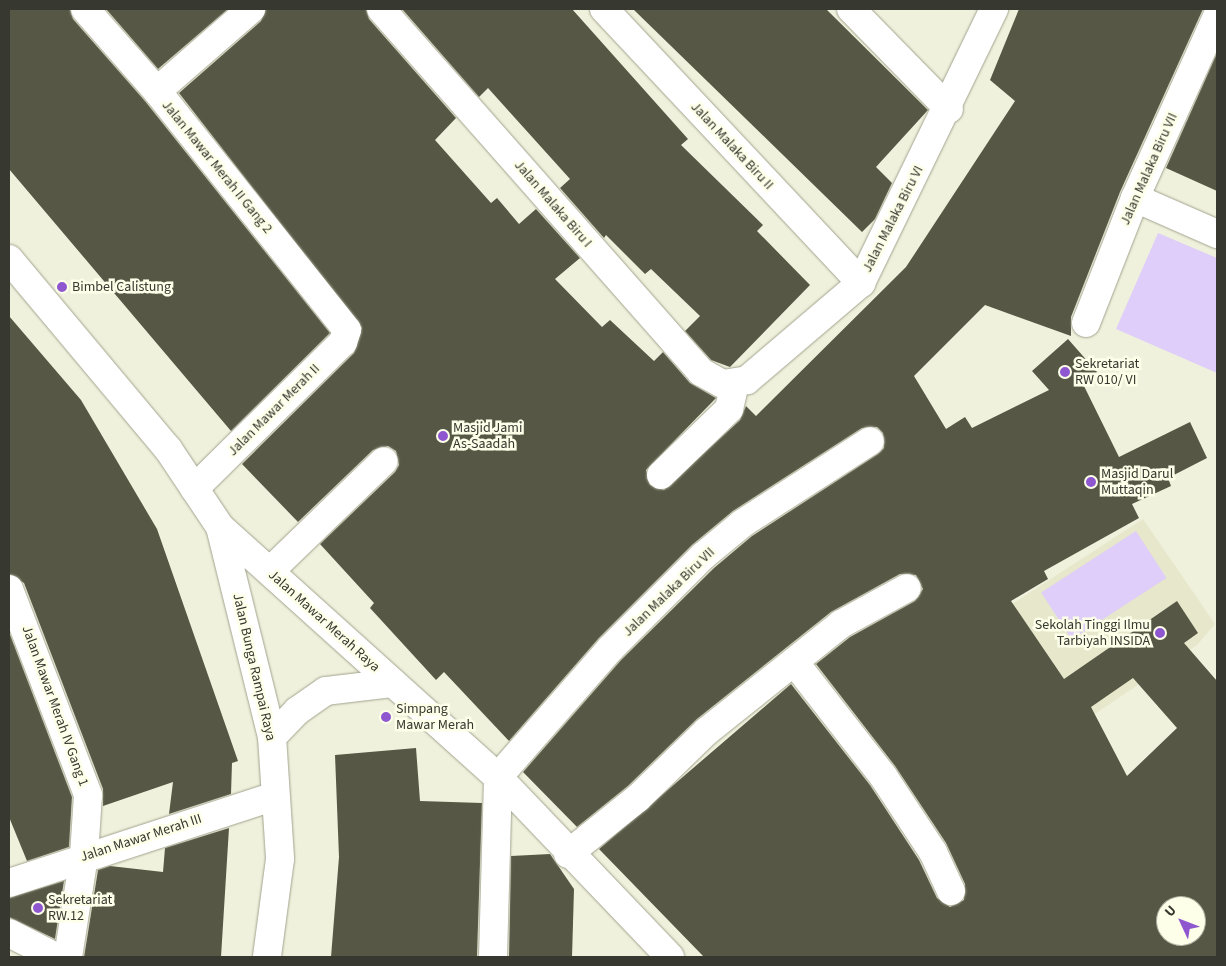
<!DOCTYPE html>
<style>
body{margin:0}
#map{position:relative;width:1226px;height:966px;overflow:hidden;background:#f0f1dc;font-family:"Source Sans 3",sans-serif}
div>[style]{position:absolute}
.built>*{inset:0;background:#e6e7cb}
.green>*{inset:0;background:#decef9;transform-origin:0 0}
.building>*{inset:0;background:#565745}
.roads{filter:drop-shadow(0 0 1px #a2a38f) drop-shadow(0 0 1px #a2a38f)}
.street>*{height:28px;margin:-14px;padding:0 14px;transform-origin:14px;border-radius:14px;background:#fff}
.secondary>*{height:28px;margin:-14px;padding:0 14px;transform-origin:14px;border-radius:14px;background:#fff}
.dots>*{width:14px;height:14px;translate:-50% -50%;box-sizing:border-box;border:2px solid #fdffe9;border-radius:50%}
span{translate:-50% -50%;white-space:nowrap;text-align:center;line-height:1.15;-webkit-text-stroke:5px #fdffe9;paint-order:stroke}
.street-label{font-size:14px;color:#37382f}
.poi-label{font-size:14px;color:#37382f}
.left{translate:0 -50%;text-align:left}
.right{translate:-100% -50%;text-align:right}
.frame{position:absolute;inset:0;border:10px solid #37382f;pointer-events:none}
.north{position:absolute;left:1156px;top:896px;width:50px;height:50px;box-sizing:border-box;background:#fdffe9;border:1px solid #aeaf9f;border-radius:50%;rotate:313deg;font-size:14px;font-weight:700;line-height:20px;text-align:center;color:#37382f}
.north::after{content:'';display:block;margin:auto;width:18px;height:22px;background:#8f57cf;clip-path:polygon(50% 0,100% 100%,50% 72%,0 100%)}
</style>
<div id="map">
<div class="built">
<i style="clip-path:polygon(1143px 519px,1215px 624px,1197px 645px,1049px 745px,975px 628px)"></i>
</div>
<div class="green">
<i style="clip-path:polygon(1158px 233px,1217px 258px,1217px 373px,1116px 329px)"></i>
<i style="left:1136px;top:531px;width:56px;height:113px;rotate:57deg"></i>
</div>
<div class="building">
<i style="clip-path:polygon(9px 9px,70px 9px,73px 19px,145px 101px,330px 333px,231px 431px,9px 169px)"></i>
<i style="clip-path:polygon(106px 9px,228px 9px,158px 69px)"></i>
<i style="clip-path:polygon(evenodd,266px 9px,366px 9px,369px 19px,456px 118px,435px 140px,491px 203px,497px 198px,519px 224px,536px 209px,580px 258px,555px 279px,602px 327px,610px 320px,654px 361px,663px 352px,690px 383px,716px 398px,646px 470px,650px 485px,664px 490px,740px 420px,746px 406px,756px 416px,906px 267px,1015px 101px,990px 80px,1019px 9px,1203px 9px,1120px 192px,1071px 317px,1071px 336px,985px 305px,914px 376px,946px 429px,965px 417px,972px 428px,1049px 390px,1032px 371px,1068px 339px,1097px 372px,1083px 384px,1119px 457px,1190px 422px,1207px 458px,1168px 478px,1171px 486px,1132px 504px,1139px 518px,1044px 571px,1048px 579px,1011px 601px,1064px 679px,1177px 601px,1198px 633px,1184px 643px,1217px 681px,1217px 957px,704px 957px,599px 849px,791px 684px,870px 785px,919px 860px,937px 898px,950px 907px,964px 900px,965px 884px,946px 843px,895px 766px,816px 664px,850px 637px,915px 601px,923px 589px,916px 575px,900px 574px,831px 612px,697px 719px,628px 786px,577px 827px,523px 772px,621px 660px,714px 568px,752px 536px,878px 454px,884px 448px,883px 433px,877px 427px,862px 428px,733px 511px,692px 545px,599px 638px,509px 741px,444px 672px,436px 680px,370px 608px,374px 603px,320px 544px,395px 472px,399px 465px,396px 451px,388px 446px,373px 450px,298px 522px,242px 464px,354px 353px,362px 328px,179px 93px,261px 21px,266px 9px,1133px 678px,1177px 728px,1127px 776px,1091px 707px,1133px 678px,266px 9px,1166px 906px,1196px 906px,1196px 936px,1166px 936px,1166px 906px)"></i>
<i style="clip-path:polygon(402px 9px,572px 9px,688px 139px,681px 145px,763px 225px,757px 231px,810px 285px,730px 367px,711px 360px,685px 331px,700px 316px,651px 269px,645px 274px,606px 235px,604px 238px,560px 188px,570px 179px,488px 88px,479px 97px)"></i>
<i style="clip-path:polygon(633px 9px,826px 9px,928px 110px,876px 167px,892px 183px,875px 219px,862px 232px)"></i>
<i style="clip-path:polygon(1217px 53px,1217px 191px,1166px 168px)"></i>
<i style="clip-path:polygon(9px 316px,81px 400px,157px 529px,238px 761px,232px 763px,231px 794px,169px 814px,173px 782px,103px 806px,103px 789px,24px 583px,9px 574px)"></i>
<i style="clip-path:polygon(9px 632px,72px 797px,69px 847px,27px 861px,9px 817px)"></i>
<i style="clip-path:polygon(416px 748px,420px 801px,482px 803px,477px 957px,331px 957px,339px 857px,335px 755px)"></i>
<i style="clip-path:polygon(229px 828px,221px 957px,84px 957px,98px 870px,110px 866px,163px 872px,165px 848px)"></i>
<i style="clip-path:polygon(550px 854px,574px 889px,572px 957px,509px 957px,511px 856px)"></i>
<i style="clip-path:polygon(64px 881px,55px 939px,9px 917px,9px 898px)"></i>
</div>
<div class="roads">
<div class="street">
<i style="left:85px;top:9px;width:109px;rotate:48.7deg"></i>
<i style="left:157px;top:91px;width:305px;rotate:51.5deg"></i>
<i style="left:347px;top:330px;width:13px;rotate:108deg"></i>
<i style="left:343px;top:342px;width:209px;rotate:135.4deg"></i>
<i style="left:381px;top:9px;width:484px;rotate:48.6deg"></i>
<i style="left:701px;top:372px;width:25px;rotate:29deg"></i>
<i style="left:723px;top:384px;width:24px;rotate:-9deg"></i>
<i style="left:747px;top:380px;width:150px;rotate:-40.4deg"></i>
<i style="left:861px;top:283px;width:305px;rotate:-64.1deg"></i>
<i style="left:604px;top:9px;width:376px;rotate:46.8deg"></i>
<i style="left:851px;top:9px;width:140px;rotate:45.6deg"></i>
<i style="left:157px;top:91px;width:125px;rotate:-41.1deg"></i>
<i style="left:1135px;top:198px;width:90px;rotate:23.7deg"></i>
<i style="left:1086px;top:323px;width:134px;rotate:-68.6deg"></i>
<i style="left:1135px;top:198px;width:200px;rotate:-65.7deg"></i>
<i style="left:661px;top:475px;width:95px;rotate:-44.1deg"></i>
<i style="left:729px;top:409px;width:27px;rotate:-77deg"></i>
<i style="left:270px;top:571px;width:158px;rotate:-44deg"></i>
<i style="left:9px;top:589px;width:221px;rotate:69deg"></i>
<i style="left:88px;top:795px;width:61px;rotate:93.8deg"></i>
<i style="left:84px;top:856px;width:102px;rotate:99deg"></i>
<i style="left:795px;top:663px;width:143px;rotate:52.1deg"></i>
<i style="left:883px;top:776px;width:91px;rotate:56.7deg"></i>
<i style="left:933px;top:852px;width:43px;rotate:65.2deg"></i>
<i style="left:568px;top:854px;width:90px;rotate:-38.7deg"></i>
<i style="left:638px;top:798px;width:96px;rotate:-44.2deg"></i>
<i style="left:707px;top:731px;width:171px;rotate:-38.6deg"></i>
<i style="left:841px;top:624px;width:75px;rotate:-28.6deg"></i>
<i style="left:9px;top:883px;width:280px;rotate:-18.1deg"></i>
<i style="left:9px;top:933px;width:53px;rotate:27.1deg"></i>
<i style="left:493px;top:957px;width:180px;rotate:-88.4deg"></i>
<i style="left:498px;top:777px;width:170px;rotate:-48.8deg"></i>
<i style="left:610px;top:649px;width:132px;rotate:-45deg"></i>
<i style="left:703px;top:556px;width:52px;rotate:-39.5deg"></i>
<i style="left:743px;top:523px;width:151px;rotate:-32.8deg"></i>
</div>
<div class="secondary">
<i style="left:9px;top:259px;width:248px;rotate:50.1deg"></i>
<i style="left:168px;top:449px;width:94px;rotate:56.3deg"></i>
<i style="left:220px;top:527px;width:374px;rotate:42deg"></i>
<i style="left:498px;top:777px;width:249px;rotate:46.3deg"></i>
<i style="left:220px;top:527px;width:216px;rotate:76.1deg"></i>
<i style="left:272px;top:737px;width:122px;rotate:86.2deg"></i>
<i style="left:280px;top:859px;width:99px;rotate:97.6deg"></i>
<i style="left:272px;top:737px;width:36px;rotate:-46deg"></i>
<i style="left:297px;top:711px;width:35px;rotate:-35deg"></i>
<i style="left:326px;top:691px;width:67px;rotate:-6.8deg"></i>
</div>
</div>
<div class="dots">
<i style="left:62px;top:287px;background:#8f57cf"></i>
<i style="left:1065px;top:372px;background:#8f57cf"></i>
<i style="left:443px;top:436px;background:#8f57cf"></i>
<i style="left:1091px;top:482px;background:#8f57cf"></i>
<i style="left:1160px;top:633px;background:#8f57cf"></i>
<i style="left:386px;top:717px;background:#8f57cf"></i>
<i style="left:38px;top:908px;background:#8f57cf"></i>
</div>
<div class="street-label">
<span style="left:732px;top:146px;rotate:47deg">Jalan Malaka Biru II</span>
<span style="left:217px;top:167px;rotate:51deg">Jalan Mawar Merah II Gang 2</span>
<span style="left:1149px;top:169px;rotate:-66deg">Jalan Malaka Biru VII</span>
<span style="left:553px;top:204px;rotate:49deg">Jalan Malaka Biru I</span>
<span style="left:893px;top:219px;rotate:-63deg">Jalan Malaka Biru VI</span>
<span style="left:274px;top:410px;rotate:-45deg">Jalan Mawar Merah II</span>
<span style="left:669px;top:592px;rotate:-44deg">Jalan Malaka Biru VII</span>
<span style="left:324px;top:621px;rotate:42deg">Jalan Mawar Merah Raya</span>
<span style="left:254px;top:667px;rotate:77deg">Jalan Bunga Rampai Raya</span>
<span style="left:55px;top:706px;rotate:70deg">Jalan Mawar Merah IV Gang 1</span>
<span style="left:141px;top:838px;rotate:-18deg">Jalan Mawar Merah III</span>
</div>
<div class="poi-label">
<span class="left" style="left:72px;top:287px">Bimbel Calistung</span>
<span class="left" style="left:1075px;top:372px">Sekretariat<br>RW 010/ VI</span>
<span class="left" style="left:453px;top:436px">Masjid Jami<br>As-Saadah</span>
<span class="left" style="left:1101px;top:482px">Masjid Darul<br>Muttaqin</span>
<span class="right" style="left:1150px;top:633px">Sekolah Tinggi Ilmu<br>Tarbiyah INSIDA</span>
<span class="left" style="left:396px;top:717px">Simpang<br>Mawar Merah</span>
<span class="left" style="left:48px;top:908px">Sekretariat<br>RW.12</span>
</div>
<div class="frame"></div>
<div class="north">U</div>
</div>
